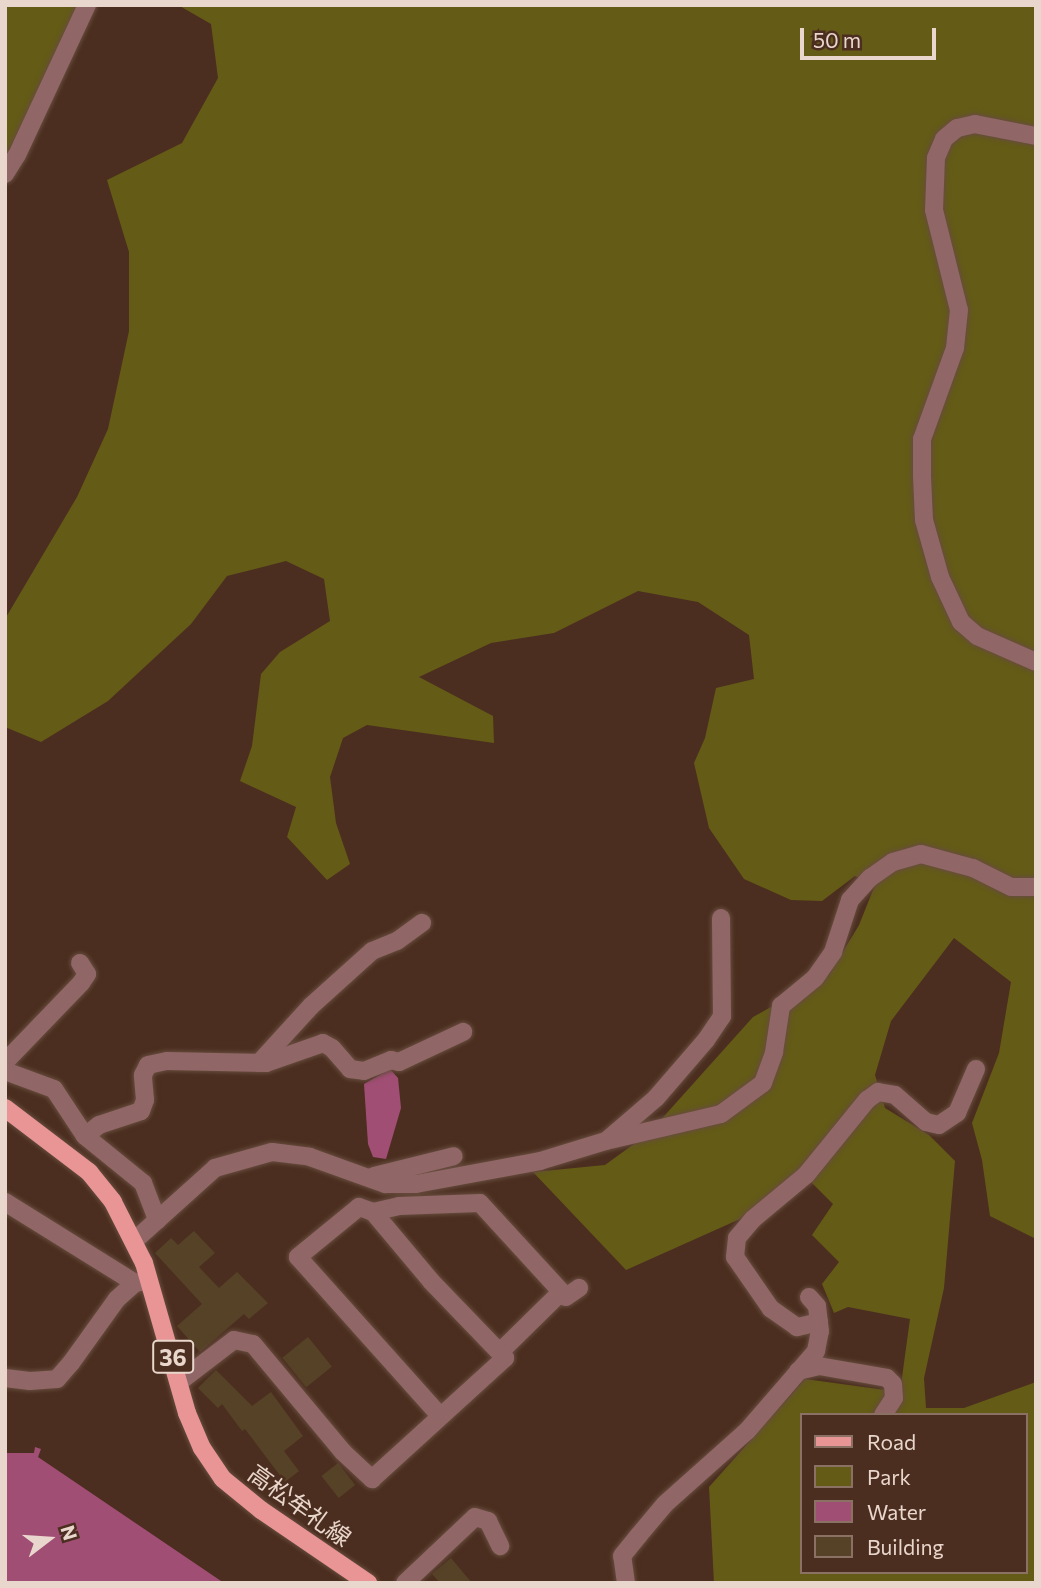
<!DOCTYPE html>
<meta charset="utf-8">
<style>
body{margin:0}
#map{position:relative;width:1041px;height:1588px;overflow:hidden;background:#4b2e1f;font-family:Commissioner,"Noto Sans JP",sans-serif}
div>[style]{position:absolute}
.green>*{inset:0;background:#645b17}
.water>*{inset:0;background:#a14e75}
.building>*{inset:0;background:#564227;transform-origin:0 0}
.roads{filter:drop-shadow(0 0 2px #674c3e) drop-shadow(0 0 2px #674c3e)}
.minor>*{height:18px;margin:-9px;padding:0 9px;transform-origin:9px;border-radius:9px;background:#906766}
.major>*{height:18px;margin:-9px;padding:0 9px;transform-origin:9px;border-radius:9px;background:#e99595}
span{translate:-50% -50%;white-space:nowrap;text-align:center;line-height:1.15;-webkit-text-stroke:5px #4b2e1f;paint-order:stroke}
.shield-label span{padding:2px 5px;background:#4b2e1f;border:2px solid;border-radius:5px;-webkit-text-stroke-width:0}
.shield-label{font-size:23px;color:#e9d6cc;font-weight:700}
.street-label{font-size:24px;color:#e9d6cc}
.frame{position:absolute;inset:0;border:7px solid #e9d6cc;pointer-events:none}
.legend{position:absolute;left:800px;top:1413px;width:228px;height:161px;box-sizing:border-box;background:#4b2e1f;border:2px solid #8a7164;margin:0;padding:9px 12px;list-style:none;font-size:21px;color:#e9d6cc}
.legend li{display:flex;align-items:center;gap:14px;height:35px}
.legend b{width:35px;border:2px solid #8a7164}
.north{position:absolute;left:14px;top:1504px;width:70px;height:70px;-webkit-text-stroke:5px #4b2e1f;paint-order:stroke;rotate:73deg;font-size:19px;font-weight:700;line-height:28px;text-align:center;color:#e9d6cc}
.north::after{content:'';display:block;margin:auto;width:24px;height:32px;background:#e9d6cc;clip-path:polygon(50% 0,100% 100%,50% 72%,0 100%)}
.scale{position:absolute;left:800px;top:28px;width:136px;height:32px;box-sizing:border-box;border:4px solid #e9d6cc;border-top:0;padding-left:9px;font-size:21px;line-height:24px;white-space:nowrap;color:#e9d6cc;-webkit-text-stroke:5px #4b2e1f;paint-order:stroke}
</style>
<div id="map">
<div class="green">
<i style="clip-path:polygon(5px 5px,80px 5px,5px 158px)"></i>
<i style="clip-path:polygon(evenodd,178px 5px,1036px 5px,1036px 1239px,990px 1216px,982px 1160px,972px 1123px,999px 1053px,1011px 982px,954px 938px,891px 1021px,875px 1075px,885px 1108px,929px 1135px,955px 1161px,944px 1288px,924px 1378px,926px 1408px,964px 1408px,1036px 1382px,1036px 1583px,714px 1583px,709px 1487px,805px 1379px,900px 1392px,910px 1319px,848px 1307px,834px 1313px,822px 1284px,839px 1262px,812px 1235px,833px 1204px,802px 1173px,740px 1219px,626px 1270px,533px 1172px,605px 1165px,649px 1133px,753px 1017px,829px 975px,859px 925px,875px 885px,855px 876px,822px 901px,791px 900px,744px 879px,709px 828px,694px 763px,705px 738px,716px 688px,754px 679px,749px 635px,698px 602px,638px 591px,554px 633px,491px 643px,419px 677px,493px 716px,494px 743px,367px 725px,343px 738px,330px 777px,336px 823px,350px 864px,327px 880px,287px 837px,296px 807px,240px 781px,252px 746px,261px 674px,280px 652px,330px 621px,324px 579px,286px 561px,227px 576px,191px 624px,108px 701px,41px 742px,5px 727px,5px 619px,77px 497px,108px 429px,129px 331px,129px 252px,107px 180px,182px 143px,218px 78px,211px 24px,178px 5px,801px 1415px,1025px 1415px,1025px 1572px,801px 1572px,801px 1415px)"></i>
</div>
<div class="water">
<i style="clip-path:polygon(390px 1069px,398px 1078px,401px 1108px,386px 1159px,373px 1157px,368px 1144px,364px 1084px)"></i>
<i style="clip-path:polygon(35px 1447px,41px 1449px,38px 1457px,224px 1583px,5px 1583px,5px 1453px,34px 1453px)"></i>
</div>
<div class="building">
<i style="clip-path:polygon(194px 1231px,215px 1253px,199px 1267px,219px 1288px,237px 1272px,268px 1303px,249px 1319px,244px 1314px,200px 1352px,177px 1326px,202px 1304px,155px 1253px,171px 1238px,178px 1245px)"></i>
<i style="left:308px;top:1337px;width:38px;height:33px;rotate:51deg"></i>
<i style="clip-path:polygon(216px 1370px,252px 1406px,271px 1392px,303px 1436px,284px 1451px,299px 1471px,285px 1482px,245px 1429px,242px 1431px,222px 1404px,218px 1408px,198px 1388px)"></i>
<i style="left:338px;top:1463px;width:28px;height:21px;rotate:52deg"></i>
<i style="clip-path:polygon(451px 1558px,472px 1583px,440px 1583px,432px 1574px)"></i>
</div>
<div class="roads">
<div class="minor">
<i style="left:1036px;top:136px;width:62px;rotate:-168.9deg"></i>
<i style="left:975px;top:124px;width:18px;rotate:167deg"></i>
<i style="left:957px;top:128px;width:17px;rotate:140deg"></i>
<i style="left:944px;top:139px;width:21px;rotate:113deg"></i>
<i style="left:936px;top:158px;width:52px;rotate:92.2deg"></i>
<i style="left:934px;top:210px;width:103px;rotate:76deg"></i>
<i style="left:959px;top:310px;width:38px;rotate:96deg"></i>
<i style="left:955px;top:348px;width:97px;rotate:109.9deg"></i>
<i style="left:922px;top:439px;width:37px;rotate:90deg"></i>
<i style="left:922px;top:476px;width:44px;rotate:87.4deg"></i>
<i style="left:924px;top:520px;width:59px;rotate:74.3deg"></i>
<i style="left:940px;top:577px;width:50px;rotate:65deg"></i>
<i style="left:961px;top:622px;width:21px;rotate:41deg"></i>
<i style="left:977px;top:636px;width:64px;rotate:23.8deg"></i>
<i style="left:5px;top:174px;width:22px;rotate:-58deg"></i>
<i style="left:17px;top:155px;width:166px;rotate:-65deg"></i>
<i style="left:5px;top:1062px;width:110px;rotate:-46.1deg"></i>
<i style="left:81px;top:983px;width:11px;rotate:-56deg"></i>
<i style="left:87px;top:974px;width:13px;rotate:-122deg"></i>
<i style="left:259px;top:1063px;width:77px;rotate:-47.6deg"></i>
<i style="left:311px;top:1006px;width:82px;rotate:-42deg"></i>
<i style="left:372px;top:951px;width:27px;rotate:-22deg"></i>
<i style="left:397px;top:941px;width:31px;rotate:-36deg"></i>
<i style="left:5px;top:1071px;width:52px;rotate:20.2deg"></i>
<i style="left:54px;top:1089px;width:56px;rotate:56.6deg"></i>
<i style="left:85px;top:1136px;width:75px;rotate:39deg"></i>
<i style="left:143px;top:1183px;width:40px;rotate:69deg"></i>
<i style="left:85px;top:1136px;width:18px;rotate:-38deg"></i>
<i style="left:99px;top:1125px;width:44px;rotate:-18.4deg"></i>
<i style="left:141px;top:1111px;width:12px;rotate:-70deg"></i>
<i style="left:145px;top:1100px;width:25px;rotate:-95deg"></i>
<i style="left:143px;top:1075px;width:11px;rotate:-63deg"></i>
<i style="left:148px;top:1065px;width:19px;rotate:-12deg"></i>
<i style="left:167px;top:1061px;width:99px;rotate:1.2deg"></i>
<i style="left:266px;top:1063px;width:60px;rotate:-19.3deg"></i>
<i style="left:323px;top:1043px;width:10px;rotate:29deg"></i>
<i style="left:332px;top:1048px;width:28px;rotate:49deg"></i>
<i style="left:350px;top:1069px;width:14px;rotate:8deg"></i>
<i style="left:364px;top:1071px;width:29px;rotate:-22deg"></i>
<i style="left:391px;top:1060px;width:8px;rotate:14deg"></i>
<i style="left:399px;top:1062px;width:71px;rotate:-25.1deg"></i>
<i style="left:610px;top:1140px;width:114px;rotate:-13.2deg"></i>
<i style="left:721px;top:1114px;width:52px;rotate:-36.4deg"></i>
<i style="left:763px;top:1083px;width:33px;rotate:-70deg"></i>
<i style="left:774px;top:1052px;width:47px;rotate:-81.3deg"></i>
<i style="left:781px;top:1006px;width:44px;rotate:-39.5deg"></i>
<i style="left:815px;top:978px;width:32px;rotate:-55deg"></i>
<i style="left:833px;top:952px;width:55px;rotate:-71.9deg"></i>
<i style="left:850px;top:900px;width:30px;rotate:-48deg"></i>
<i style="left:870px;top:878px;width:28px;rotate:-35deg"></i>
<i style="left:893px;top:862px;width:29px;rotate:-16deg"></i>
<i style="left:921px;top:854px;width:54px;rotate:15.1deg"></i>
<i style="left:973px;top:868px;width:42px;rotate:26.6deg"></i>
<i style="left:1011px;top:887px;width:25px"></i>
<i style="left:374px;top:1176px;width:82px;rotate:-14deg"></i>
<i style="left:5px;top:1202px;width:153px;rotate:31.9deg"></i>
<i style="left:135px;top:1283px;width:11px;rotate:-10deg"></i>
<i style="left:373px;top:1212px;width:27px;rotate:-13deg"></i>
<i style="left:399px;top:1206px;width:81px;rotate:-2.1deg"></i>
<i style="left:480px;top:1203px;width:127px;rotate:47.5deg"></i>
<i style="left:566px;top:1297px;width:16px;rotate:-35deg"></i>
<i style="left:134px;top:1241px;width:109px;rotate:-42deg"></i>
<i style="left:215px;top:1168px;width:59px;rotate:-15.7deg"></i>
<i style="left:272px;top:1152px;width:38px;rotate:7deg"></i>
<i style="left:310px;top:1157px;width:80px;rotate:19.8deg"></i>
<i style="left:385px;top:1184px;width:31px"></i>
<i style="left:416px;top:1184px;width:126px;rotate:-10.5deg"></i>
<i style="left:540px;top:1161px;width:69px;rotate:-16.9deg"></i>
<i style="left:606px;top:1141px;width:66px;rotate:-40.7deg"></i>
<i style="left:656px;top:1098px;width:77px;rotate:-49.2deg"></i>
<i style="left:706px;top:1040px;width:29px;rotate:-56deg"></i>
<i style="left:722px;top:1016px;width:98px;rotate:-90.6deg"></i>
<i style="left:819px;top:1322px;width:23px;rotate:167deg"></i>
<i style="left:797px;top:1327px;width:32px;rotate:-145deg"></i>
<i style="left:771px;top:1309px;width:63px;rotate:-124.7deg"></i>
<i style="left:735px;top:1257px;width:19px;rotate:-84deg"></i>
<i style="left:737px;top:1238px;width:25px;rotate:-50deg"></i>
<i style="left:753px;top:1219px;width:69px;rotate:-39.7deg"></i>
<i style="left:806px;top:1175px;width:97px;rotate:-50.9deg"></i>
<i style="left:867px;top:1100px;width:14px;rotate:-36deg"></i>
<i style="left:878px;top:1092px;width:17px;rotate:10deg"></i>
<i style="left:895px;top:1095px;width:41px;rotate:41.1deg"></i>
<i style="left:926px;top:1122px;width:13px;rotate:13deg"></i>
<i style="left:939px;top:1125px;width:22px;rotate:-34deg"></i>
<i style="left:957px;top:1113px;width:48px;rotate:-66.6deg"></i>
<i style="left:500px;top:1352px;width:86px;rotate:-44.5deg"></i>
<i style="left:798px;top:1371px;width:22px;rotate:-13deg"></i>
<i style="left:819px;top:1366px;width:69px;rotate:10deg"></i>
<i style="left:887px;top:1378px;width:8px;rotate:45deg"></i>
<i style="left:893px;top:1384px;width:14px;rotate:86deg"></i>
<i style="left:894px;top:1398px;width:20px;rotate:123deg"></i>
<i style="left:5px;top:1378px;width:25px;rotate:7deg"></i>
<i style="left:30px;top:1381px;width:27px;rotate:-4deg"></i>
<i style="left:57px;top:1379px;width:21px;rotate:-49deg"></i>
<i style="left:71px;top:1363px;width:79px;rotate:-54.3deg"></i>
<i style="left:117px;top:1299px;width:24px;rotate:-42deg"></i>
<i style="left:179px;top:1382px;width:69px;rotate:-37.4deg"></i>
<i style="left:234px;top:1340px;width:19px;rotate:12deg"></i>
<i style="left:253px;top:1344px;width:141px;rotate:50.2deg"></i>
<i style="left:343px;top:1452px;width:40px;rotate:43deg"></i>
<i style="left:372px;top:1479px;width:180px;rotate:-42.3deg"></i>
<i style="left:505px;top:1358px;width:107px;rotate:-133.9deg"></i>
<i style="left:431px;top:1281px;width:90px;rotate:-130deg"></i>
<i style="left:373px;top:1212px;width:15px;rotate:-160deg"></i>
<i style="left:359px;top:1207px;width:79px;rotate:140.7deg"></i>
<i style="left:298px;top:1257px;width:213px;rotate:48.2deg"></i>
<i style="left:405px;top:1583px;width:96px;rotate:-43.3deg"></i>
<i style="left:475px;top:1517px;width:14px;rotate:17deg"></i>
<i style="left:488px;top:1521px;width:28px;rotate:64deg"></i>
<i style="left:626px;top:1583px;width:27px;rotate:-98deg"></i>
<i style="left:622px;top:1556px;width:27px;rotate:-51deg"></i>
<i style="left:639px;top:1535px;width:40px;rotate:-50deg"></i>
<i style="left:665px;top:1504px;width:110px;rotate:-41.7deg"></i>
<i style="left:747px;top:1431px;width:106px;rotate:-49.2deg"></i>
<i style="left:816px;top:1351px;width:20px;rotate:-79deg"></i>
<i style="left:820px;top:1331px;width:25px;rotate:-97deg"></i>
<i style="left:817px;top:1306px;width:12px;rotate:-132deg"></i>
</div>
<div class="major">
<i style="left:5px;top:1108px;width:106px;rotate:37.3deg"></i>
<i style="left:89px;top:1172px;width:38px;rotate:51deg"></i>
<i style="left:113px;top:1202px;width:68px;rotate:63.1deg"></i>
<i style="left:144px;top:1263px;width:156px;rotate:74deg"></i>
<i style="left:187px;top:1413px;width:38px;rotate:67deg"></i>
<i style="left:202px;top:1448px;width:37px;rotate:56deg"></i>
<i style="left:223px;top:1479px;width:49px;rotate:39.2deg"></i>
<i style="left:261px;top:1510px;width:130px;rotate:34.3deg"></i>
</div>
</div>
<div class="shield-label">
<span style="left:173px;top:1357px">36</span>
</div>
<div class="street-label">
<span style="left:300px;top:1505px;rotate:36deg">高松牟礼線</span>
</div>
<div class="frame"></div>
<ul class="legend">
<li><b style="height:9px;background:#e99595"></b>Road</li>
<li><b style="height:19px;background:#645b17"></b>Park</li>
<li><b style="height:19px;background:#a14e75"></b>Water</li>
<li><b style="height:19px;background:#564227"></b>Building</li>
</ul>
<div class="north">N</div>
<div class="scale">50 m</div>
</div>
